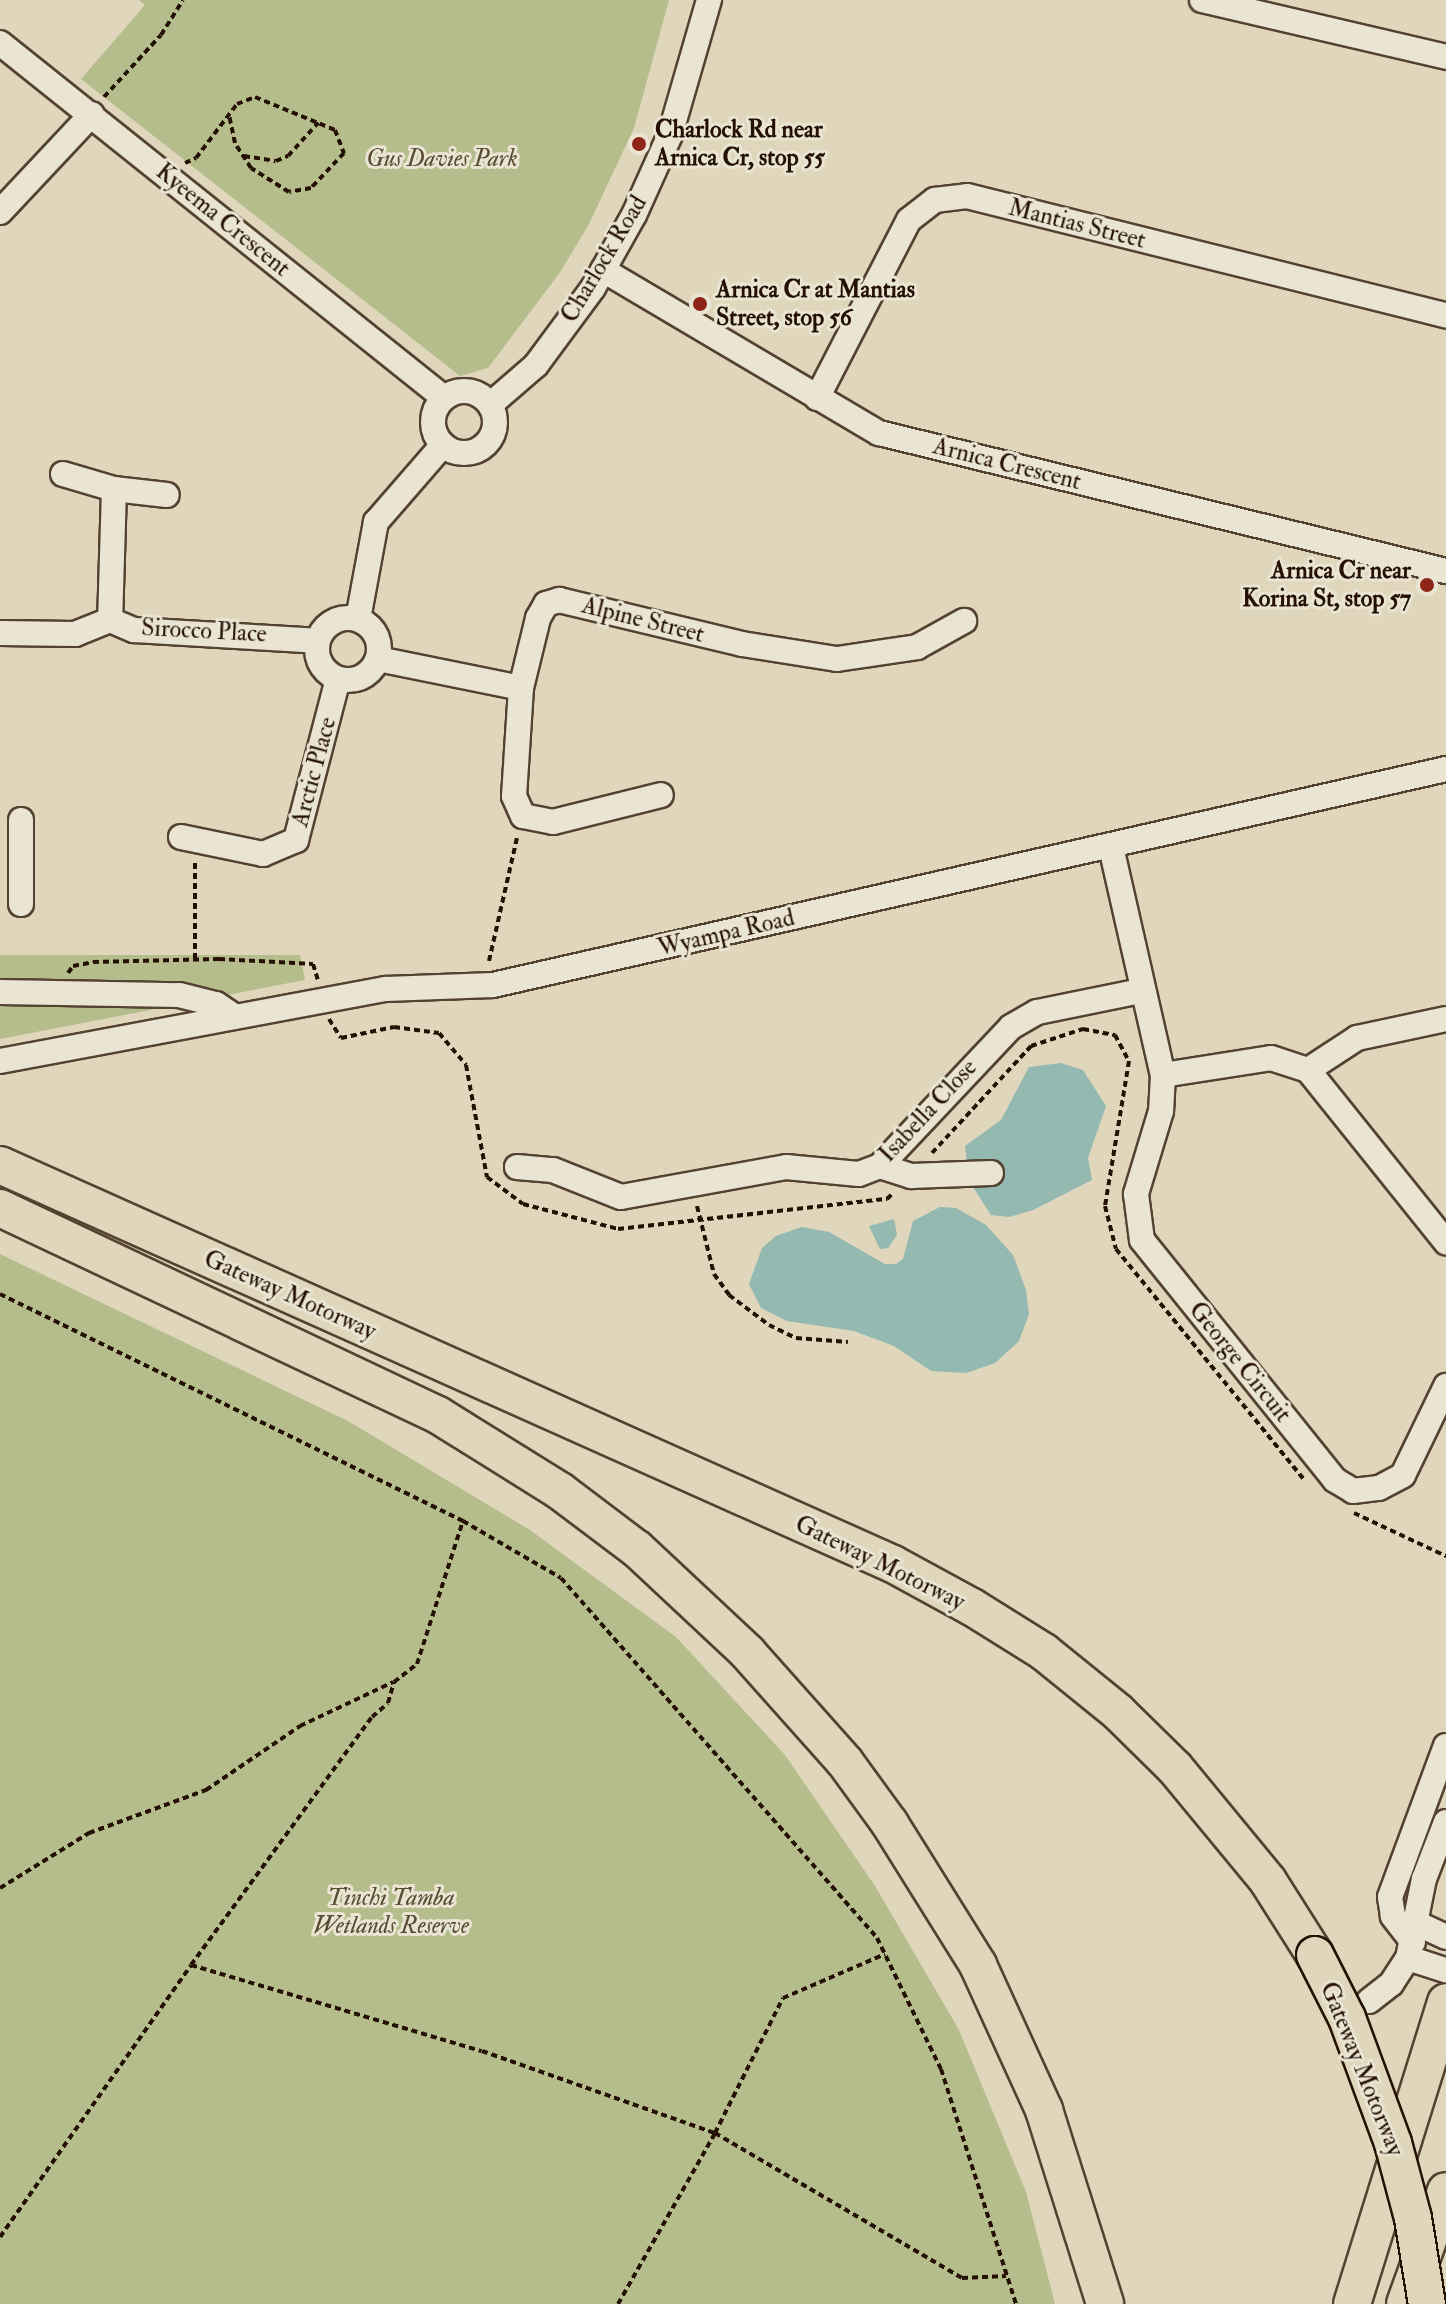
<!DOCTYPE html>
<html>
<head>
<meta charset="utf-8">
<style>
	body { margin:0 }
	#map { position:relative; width:1446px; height:2304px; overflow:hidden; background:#dfd6bb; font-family:"IM FELL Double Pica",serif }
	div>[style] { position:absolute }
	.green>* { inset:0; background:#b6bd8d }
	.water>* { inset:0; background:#93b9b0 }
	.path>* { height:4px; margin-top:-2px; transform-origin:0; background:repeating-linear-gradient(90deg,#251103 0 6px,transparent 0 10px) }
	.roads { filter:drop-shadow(2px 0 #544231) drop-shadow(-2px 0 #544231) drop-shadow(0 2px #544231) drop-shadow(0 -2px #544231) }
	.minor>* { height:24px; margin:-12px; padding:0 12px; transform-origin:12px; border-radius:12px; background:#eae4d3 }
	.minor>.ring { margin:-12px; padding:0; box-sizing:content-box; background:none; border:24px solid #eae4d3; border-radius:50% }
	.highway>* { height:36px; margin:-18px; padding:0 18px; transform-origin:18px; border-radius:18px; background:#dfd6bb }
	.bridges { filter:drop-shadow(2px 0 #251103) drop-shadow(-2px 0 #251103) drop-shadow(0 2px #251103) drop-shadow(0 -2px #251103) }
	.highway-bridge>* { height:36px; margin:-18px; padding:0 18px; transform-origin:18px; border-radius:18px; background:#dfd6bb }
	.dots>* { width:22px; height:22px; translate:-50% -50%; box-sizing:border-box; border:4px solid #eae4d3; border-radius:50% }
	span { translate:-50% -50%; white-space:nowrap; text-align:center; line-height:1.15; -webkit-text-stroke:6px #eae4d3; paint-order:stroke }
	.poi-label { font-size:24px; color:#251103; font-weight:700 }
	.left { translate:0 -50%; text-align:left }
	.right { translate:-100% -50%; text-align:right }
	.park-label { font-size:24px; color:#584d33; font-style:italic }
	.street-label { font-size:24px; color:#251103 }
</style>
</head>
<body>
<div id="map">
	<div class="green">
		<i style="clip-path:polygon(139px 0,669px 0,634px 128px,589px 224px,561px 271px,488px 368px,460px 376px,81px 79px,145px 5px)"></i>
		<i style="clip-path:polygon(0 955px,300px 955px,305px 980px,0 1039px)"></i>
		<i style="clip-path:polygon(0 1254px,348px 1421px,530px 1530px,676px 1637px,785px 1755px,875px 1886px,959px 2030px,1026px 2192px,1055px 2304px,0 2304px)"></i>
	</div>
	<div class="water">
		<i style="clip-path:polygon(1061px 1063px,1083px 1070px,1106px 1106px,1088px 1158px,1092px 1180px,1033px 1210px,1009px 1217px,991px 1215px,969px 1181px,965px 1146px,1001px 1120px,1029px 1067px)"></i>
		<i style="clip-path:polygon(940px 1207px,956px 1208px,986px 1225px,1013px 1255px,1026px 1290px,1029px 1314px,1019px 1341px,995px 1363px,966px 1373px,931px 1371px,894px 1346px,854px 1331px,787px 1321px,761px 1308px,749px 1284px,762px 1248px,776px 1236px,802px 1227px,829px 1232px,885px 1264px,896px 1264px,903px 1259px,913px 1221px)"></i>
		<i style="clip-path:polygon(894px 1219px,897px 1235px,888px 1248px,880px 1249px,869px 1226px)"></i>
	</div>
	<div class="path">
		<i style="left:104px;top:97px;width:84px;rotate:-47.4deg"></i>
		<i style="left:161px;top:35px;width:41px;rotate:-57.8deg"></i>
		<i style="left:244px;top:156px;width:32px;rotate:9deg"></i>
		<i style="left:276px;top:161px;width:13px;rotate:-23deg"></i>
		<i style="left:288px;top:156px;width:45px;rotate:-47.7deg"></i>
		<i style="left:185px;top:163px;width:12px;rotate:-24deg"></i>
		<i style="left:196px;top:158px;width:68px;rotate:-52.8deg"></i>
		<i style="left:237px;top:104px;width:19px;rotate:-21deg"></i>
		<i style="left:255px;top:97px;width:87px;rotate:22.4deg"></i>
		<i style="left:335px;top:130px;width:25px;rotate:69deg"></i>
		<i style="left:344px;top:153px;width:48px;rotate:133.3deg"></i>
		<i style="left:311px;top:188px;width:22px;rotate:170deg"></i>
		<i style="left:289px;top:192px;width:45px;rotate:-147.7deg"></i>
		<i style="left:251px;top:168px;width:30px;rotate:-123deg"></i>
		<i style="left:235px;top:143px;width:29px;rotate:-102deg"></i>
		<i style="left:195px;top:959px;width:99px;rotate:-90deg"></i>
		<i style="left:489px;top:961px;width:126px;rotate:-77.2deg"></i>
		<i style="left:68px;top:973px;width:9px;rotate:-54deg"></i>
		<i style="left:73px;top:966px;width:20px;rotate:-11deg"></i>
		<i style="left:93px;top:962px;width:126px;rotate:-1.4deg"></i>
		<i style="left:219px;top:959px;width:94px;rotate:3deg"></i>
		<i style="left:313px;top:964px;width:17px;rotate:73deg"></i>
		<i style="left:329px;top:1019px;width:22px;rotate:58deg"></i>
		<i style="left:341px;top:1038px;width:54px;rotate:-11.7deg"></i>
		<i style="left:394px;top:1027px;width:45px;rotate:7.6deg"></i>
		<i style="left:439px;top:1033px;width:42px;rotate:49.8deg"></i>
		<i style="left:466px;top:1065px;width:114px;rotate:79.4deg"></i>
		<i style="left:487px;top:1177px;width:45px;rotate:36.9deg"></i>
		<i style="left:523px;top:1204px;width:98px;rotate:14.7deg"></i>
		<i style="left:618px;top:1229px;width:271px;rotate:-6.4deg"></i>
		<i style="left:887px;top:1199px;width:7px;rotate:-45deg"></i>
		<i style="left:932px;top:1153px;width:146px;rotate:-47.2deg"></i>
		<i style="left:1031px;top:1046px;width:55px;rotate:-18.1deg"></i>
		<i style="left:1083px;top:1029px;width:33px;rotate:11deg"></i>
		<i style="left:1115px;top:1035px;width:30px;rotate:62deg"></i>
		<i style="left:1129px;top:1061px;width:147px;rotate:99.4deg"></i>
		<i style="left:1105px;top:1206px;width:44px;rotate:75.7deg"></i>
		<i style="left:1116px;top:1249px;width:296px;rotate:50.8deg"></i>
		<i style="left:697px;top:1206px;width:70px;rotate:76deg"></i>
		<i style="left:714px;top:1274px;width:26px;rotate:54deg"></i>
		<i style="left:729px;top:1295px;width:50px;rotate:36.9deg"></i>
		<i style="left:769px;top:1325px;width:30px;rotate:26deg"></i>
		<i style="left:796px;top:1338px;width:52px;rotate:4.4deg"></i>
		<i style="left:0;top:1294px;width:516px;rotate:26.12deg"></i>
		<i style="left:463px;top:1521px;width:113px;rotate:30.2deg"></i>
		<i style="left:561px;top:1578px;width:479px;rotate:48.7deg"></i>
		<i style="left:877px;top:1938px;width:146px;rotate:64deg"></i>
		<i style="left:941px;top:2069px;width:247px;rotate:72.3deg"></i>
		<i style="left:1354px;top:1513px;width:102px;rotate:25.1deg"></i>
		<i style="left:0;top:1888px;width:105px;rotate:-31.7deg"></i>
		<i style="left:89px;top:1833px;width:125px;rotate:-20.2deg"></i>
		<i style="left:206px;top:1790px;width:114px;rotate:-34.2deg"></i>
		<i style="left:300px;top:1726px;width:103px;rotate:-25.3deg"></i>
		<i style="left:191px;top:1965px;width:303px;rotate:16.5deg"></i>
		<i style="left:482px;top:2051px;width:247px;rotate:19.4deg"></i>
		<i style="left:715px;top:2133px;width:286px;rotate:30.4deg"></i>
		<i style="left:962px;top:2278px;width:44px;rotate:-2.6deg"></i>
		<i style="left:0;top:2237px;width:332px;rotate:-54.9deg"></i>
		<i style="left:191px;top:1965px;width:307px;rotate:-53.9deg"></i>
		<i style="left:372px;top:1717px;width:21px;rotate:-41deg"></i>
		<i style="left:388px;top:1703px;width:22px;rotate:-74deg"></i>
		<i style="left:394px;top:1682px;width:29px;rotate:-38deg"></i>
		<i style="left:417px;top:1664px;width:150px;rotate:-72.2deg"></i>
		<i style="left:618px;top:2304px;width:197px;rotate:-60.4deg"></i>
		<i style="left:715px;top:2133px;width:151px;rotate:-63.3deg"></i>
		<i style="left:783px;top:1998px;width:111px;rotate:-23.3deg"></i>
	</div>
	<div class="roads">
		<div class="minor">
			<i style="left:1202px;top:0;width:251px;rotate:13.1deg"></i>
			<i style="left:0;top:43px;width:568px;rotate:38.64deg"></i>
			<i style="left:0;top:212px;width:134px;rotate:-46.8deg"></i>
			<i style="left:603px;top:270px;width:321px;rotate:30.6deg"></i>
			<i style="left:879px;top:433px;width:584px;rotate:13.68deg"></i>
			<i class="ring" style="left:433px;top:391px;width:38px;height:38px"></i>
			<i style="left:817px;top:398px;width:200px;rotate:-62.7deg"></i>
			<i style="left:909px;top:220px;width:33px;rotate:-38deg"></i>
			<i style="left:935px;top:200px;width:32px;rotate:-7deg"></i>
			<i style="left:967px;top:196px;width:494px;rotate:14deg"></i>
			<i style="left:491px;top:404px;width:60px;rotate:-40.9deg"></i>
			<i style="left:536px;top:365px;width:96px;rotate:-53.5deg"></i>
			<i style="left:593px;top:288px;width:84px;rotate:-60.7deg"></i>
			<i style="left:634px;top:215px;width:88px;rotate:-65.8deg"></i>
			<i style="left:670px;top:135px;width:141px;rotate:-73.9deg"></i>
			<i style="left:63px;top:474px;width:53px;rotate:16.4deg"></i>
			<i style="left:114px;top:489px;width:131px;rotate:91.7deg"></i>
			<i style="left:114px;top:489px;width:53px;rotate:6.5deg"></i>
			<i class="ring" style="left:317px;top:618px;width:38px;height:38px"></i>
			<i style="left:358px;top:619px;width:99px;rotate:-79.5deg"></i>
			<i style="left:376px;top:522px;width:102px;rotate:-49deg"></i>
			<i style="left:0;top:633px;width:75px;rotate:0.8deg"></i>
			<i style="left:75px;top:634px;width:38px;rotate:-22deg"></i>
			<i style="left:110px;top:620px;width:26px;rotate:23deg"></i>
			<i style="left:134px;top:630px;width:183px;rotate:3.4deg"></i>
			<i style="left:378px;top:659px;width:146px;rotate:11.5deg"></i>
			<i style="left:521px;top:688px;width:72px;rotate:-76.3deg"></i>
			<i style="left:538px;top:618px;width:16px;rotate:-60deg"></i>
			<i style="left:546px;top:604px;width:14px;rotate:-17deg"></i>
			<i style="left:559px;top:600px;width:188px;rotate:13.5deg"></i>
			<i style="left:742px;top:644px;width:96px;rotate:9deg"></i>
			<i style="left:837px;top:659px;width:81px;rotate:-8.5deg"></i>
			<i style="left:917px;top:647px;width:54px;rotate:-29deg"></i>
			<i style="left:521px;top:688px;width:108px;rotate:93.7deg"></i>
			<i style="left:514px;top:796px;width:22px;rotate:66deg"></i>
			<i style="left:523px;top:816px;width:31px;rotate:11deg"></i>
			<i style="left:553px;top:822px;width:111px;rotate:-14deg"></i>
			<i style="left:181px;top:837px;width:84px;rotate:11.7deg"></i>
			<i style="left:263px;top:854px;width:36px;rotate:-23deg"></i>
			<i style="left:296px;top:840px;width:166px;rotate:-75.4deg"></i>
			<i style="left:1111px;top:847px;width:234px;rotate:77.2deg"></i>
			<i style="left:1163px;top:1075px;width:36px;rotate:93deg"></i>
			<i style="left:1161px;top:1111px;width:87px;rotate:106.8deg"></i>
			<i style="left:1136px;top:1194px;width:46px;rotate:82.6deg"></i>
			<i style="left:1142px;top:1240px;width:308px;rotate:51.2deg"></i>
			<i style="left:1335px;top:1480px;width:21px;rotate:31deg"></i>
			<i style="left:1353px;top:1491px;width:26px;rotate:-7deg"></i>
			<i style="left:1379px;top:1488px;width:27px;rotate:-28deg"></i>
			<i style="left:1403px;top:1475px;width:99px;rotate:-64.2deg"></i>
			<i style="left:21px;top:904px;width:84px;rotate:-90deg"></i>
			<i style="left:0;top:992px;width:179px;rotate:1deg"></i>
			<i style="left:179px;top:995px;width:38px;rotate:14deg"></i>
			<i style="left:216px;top:1004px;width:22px;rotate:34deg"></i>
			<i style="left:0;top:1061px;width:393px;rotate:-10.6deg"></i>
			<i style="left:386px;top:989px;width:107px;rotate:-2.1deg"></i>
			<i style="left:493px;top:985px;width:977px;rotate:-12.77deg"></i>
			<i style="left:1308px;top:1070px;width:59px;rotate:-33.1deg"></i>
			<i style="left:1357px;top:1038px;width:91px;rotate:-12.1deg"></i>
			<i style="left:1163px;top:1075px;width:109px;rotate:-8.9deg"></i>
			<i style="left:1271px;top:1058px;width:39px;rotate:18deg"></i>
			<i style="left:1308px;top:1070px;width:221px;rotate:51.3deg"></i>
			<i style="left:880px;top:1166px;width:33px;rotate:18deg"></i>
			<i style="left:911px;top:1176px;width:80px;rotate:-2.1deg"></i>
			<i style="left:517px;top:1167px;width:36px;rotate:5deg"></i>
			<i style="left:553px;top:1170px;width:73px;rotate:21.7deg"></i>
			<i style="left:621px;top:1197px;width:168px;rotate:-10.3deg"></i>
			<i style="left:786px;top:1167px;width:73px;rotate:5.5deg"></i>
			<i style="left:859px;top:1174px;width:22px;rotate:-21deg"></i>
			<i style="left:880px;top:1166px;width:191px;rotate:-46.7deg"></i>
			<i style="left:1011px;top:1027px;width:30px;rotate:-30deg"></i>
			<i style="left:1037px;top:1012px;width:105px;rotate:-11.5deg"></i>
			<i style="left:1416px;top:1923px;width:33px;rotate:25deg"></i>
			<i style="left:1413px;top:1942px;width:33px;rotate:-128deg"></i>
			<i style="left:1393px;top:1916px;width:19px;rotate:-99deg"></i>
			<i style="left:1390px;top:1897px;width:161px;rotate:-69.7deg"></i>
			<i style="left:1408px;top:1958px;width:40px;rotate:18deg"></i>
			<i style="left:1369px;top:2001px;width:28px;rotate:-38deg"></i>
			<i style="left:1391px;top:1984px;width:31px;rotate:-57deg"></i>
			<i style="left:1408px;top:1958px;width:81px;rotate:-78.6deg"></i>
			<i style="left:1424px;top:1879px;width:61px;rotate:-68.9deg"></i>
		</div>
		<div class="highway">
			<i style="left:0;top:1165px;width:978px;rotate:24.08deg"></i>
			<i style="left:893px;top:1564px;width:90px;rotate:28.6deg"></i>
			<i style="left:972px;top:1607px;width:85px;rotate:32deg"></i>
			<i style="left:1044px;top:1652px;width:95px;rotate:39deg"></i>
			<i style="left:1118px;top:1712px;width:80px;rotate:44.5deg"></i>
			<i style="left:1175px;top:1768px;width:146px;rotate:50.5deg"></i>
			<i style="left:1268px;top:1881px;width:88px;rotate:57.6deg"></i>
			<i style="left:0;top:1208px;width:484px;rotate:25.3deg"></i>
			<i style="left:438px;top:1415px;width:144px;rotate:31.9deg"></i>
			<i style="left:560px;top:1491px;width:96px;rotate:37deg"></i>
			<i style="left:637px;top:1549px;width:151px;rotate:43.1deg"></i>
			<i style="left:747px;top:1652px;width:147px;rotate:48.3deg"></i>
			<i style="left:845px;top:1762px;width:77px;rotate:54deg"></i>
			<i style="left:890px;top:1824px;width:166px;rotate:58deg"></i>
			<i style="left:978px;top:1965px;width:159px;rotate:65.5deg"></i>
			<i style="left:1044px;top:2110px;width:203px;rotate:72.5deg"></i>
			<i style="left:1352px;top:2304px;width:316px;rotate:-72.7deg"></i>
			<i style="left:1405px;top:2304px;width:120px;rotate:-70.1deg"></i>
		</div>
	</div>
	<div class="bridges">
		<div class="highway-bridge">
			<i style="left:1315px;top:1955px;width:71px;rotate:63.1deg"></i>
			<i style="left:1347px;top:2018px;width:133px;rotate:69.8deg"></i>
			<i style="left:1393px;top:2143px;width:78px;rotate:75.1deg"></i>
			<i style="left:1413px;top:2218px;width:87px;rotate:80.8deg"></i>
		</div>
	</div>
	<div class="dots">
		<i style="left:639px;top:144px;background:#8f2418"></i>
		<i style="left:700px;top:304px;background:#8f2418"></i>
		<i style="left:1427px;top:585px;background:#8f2418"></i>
	</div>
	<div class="poi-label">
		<span class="left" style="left:655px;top:144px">Charlock Rd near<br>Arnica Cr, stop 55</span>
		<span class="left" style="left:716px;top:304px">Arnica Cr at Mantias<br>Street, stop 56</span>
		<span class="right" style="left:1411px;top:585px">Arnica Cr near<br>Korina St, stop 57</span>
	</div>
	<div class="park-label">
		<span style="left:442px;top:159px">Gus Davies Park</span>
		<span style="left:391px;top:1912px">Tinchi Tamba<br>Wetlands Reserve</span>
	</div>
	<div class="street-label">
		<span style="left:223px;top:220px;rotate:39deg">Kyeema Crescent</span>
		<span style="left:1077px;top:224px;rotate:14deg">Mantias Street</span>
		<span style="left:604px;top:259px;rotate:-59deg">Charlock Road</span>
		<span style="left:1007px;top:464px;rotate:14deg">Arnica Crescent</span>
		<span style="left:643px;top:620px;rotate:14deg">Alpine Street</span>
		<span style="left:204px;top:631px;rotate:3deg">Sirocco Place</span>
		<span style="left:314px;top:772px;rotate:-75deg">Arctic Place</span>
		<span style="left:726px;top:933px;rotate:-13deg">Wyampa Road</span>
		<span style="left:928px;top:1111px;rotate:-47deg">Isabella Close</span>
		<span style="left:290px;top:1295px;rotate:24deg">Gateway Motorway</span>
		<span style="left:1240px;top:1362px;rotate:51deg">George Circuit</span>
		<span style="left:880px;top:1563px;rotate:26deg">Gateway Motorway</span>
		<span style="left:1362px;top:2069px;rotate:68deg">Gateway Motorway</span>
	</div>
</div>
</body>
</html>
